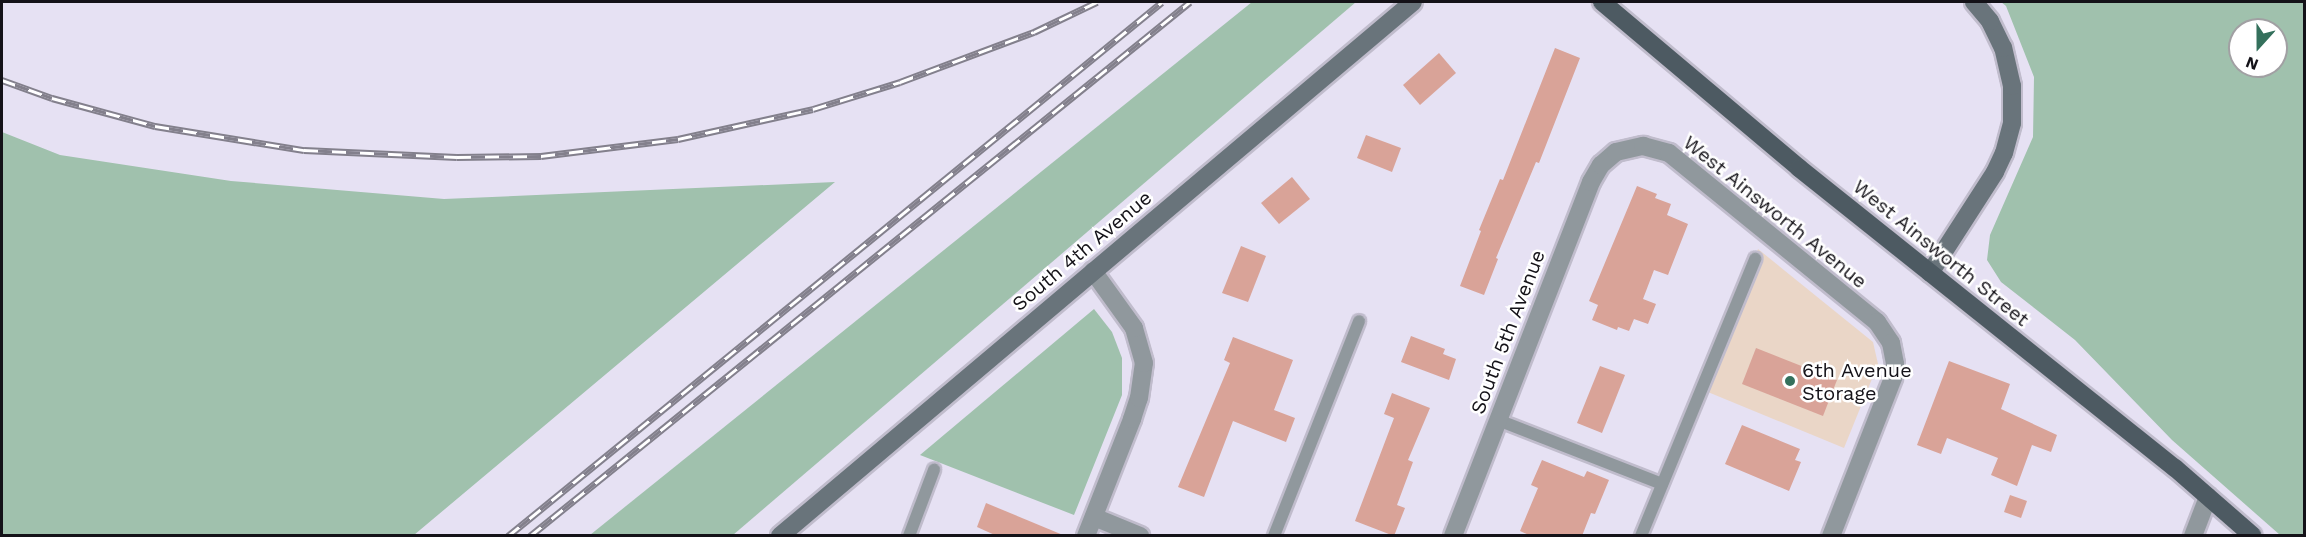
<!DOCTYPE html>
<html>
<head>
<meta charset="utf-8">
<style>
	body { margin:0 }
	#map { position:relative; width:2306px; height:537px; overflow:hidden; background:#e6e1f3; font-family:"Work Sans",sans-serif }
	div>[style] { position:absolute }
	.commercial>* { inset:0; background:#ead6c7 }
	.green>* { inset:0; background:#a0c1ad }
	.building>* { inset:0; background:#d9a398 }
	.roads { filter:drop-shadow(2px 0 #c0bccc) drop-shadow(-2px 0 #c0bccc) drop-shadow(0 2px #c0bccc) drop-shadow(0 -2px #c0bccc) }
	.lane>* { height:12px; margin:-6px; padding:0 6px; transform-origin:6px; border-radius:6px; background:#90989d }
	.street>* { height:18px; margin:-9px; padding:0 9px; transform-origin:9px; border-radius:9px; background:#90989d }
	.secondary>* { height:18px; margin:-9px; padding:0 9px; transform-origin:9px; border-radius:9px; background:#69747b }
	.primary>* { height:18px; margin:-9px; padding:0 9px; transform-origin:9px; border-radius:9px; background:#4d5a62 }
	.rail>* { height:7px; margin-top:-3.5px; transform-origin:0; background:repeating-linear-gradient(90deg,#fff 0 14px,#83808c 0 28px); box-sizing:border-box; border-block:2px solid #83808c }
	.dots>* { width:16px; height:16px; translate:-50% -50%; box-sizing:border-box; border:3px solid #fff; border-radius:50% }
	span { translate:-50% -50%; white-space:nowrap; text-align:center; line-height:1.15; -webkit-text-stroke:5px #fff; paint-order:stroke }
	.street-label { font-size:20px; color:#141218 }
	.poi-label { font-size:20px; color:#141218 }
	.left { translate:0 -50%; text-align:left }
	.frame { position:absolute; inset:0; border:3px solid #141218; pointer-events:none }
	.north { position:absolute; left:2228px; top:18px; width:60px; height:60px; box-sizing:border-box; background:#fff; border:2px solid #a1a0a3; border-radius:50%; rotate:201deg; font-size:16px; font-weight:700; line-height:24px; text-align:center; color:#141218 }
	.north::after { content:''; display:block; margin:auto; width:21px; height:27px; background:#34705c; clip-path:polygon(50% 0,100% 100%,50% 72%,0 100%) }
</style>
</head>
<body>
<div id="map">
	<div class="commercial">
		<i style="clip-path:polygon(1758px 249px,1873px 342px,1878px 364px,1844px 448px,1703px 390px)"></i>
	</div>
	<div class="green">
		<i style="clip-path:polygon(1252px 2px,1356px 2px,733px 535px,590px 535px)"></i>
		<i style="clip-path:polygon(evenodd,2001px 2px,2304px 2px,2304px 535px,2280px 535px,2172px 440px,2075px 340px,2001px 282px,1987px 260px,1990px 235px,2033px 137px,2034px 77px,2006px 6px,2001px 2px,2240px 30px,2276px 30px,2276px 66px,2240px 66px,2240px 30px)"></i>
		<i style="clip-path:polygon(2px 132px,60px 155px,231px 181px,444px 199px,835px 182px,414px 535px,2px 535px)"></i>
		<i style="clip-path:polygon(1094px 309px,1112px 332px,1122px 358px,1122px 395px,1074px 515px,920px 455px)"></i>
	</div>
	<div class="building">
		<i style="clip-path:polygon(1555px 48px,1580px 58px,1539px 163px,1536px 162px,1496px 258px,1498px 259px,1484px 295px,1460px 286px,1481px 231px,1479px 230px,1500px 179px,1503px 180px)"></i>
		<i style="clip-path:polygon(1439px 53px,1456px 73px,1420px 105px,1403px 85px)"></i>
		<i style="clip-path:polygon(1366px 135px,1401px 148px,1392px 172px,1357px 158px)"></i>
		<i style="clip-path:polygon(1292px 177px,1310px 199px,1279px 224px,1261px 203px)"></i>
		<i style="clip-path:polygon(1637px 186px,1657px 194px,1655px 198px,1671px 204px,1667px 215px,1688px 224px,1668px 275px,1654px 270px,1643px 299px,1656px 304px,1648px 324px,1634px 319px,1629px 331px,1618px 327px,1617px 330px,1592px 320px,1598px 305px,1589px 301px)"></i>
		<i style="clip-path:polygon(1241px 246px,1266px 256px,1248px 302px,1222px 293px)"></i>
		<i style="clip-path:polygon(1411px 336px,1445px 349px,1443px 354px,1456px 359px,1449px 380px,1401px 362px)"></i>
		<i style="clip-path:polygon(1233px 337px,1293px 360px,1274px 410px,1295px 418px,1286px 442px,1233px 421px,1204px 497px,1178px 487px,1230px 363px,1224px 360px)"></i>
		<i style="clip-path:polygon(1756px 348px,1837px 380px,1823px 416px,1742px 384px)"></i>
		<i style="clip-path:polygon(1949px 361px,2010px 384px,2001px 409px,2057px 435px,2051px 452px,2032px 445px,2017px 486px,1991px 475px,1998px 458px,1947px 438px,1941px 454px,1917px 445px)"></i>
		<i style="clip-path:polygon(1600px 366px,1625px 375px,1602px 433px,1577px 423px)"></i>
		<i style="clip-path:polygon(1392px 393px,1430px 408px,1408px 460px,1413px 462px,1397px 505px,1405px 508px,1394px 536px,1355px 521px,1394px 418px,1384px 414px)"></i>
		<i style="clip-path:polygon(1742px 425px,1800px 449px,1795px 460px,1801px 462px,1789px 491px,1725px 464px)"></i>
		<i style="clip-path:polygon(1542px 460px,1584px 477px,1587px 471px,1609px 480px,1595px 514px,1591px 513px,1582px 536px,1531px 536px,1520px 531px,1538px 488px,1531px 485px)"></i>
		<i style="clip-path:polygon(2010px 495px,2027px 501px,2021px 518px,2004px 512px)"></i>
		<i style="clip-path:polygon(986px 503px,1063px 535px,1063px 536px,997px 536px,977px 527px)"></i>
	</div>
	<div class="roads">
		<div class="lane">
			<i style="left:1498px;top:420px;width:176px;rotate:21.3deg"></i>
			<i style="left:909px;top:536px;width:71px;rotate:-69.3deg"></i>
			<i style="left:1274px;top:536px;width:231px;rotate:-68.4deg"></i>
			<i style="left:1641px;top:536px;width:300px;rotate:-67.6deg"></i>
		</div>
		<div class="street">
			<i style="left:1094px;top:517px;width:50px;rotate:22.4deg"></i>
			<i style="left:1086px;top:536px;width:126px;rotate:-68.5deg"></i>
			<i style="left:1132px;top:419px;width:22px;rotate:-72deg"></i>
			<i style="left:1139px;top:398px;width:35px;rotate:-82deg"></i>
			<i style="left:1144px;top:363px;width:36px;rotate:-106deg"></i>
			<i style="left:1134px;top:328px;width:70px;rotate:-125.7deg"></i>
			<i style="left:1453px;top:536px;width:380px;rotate:-68.7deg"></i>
			<i style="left:1591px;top:182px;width:20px;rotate:-60deg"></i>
			<i style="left:1601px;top:165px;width:20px;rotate:-41deg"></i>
			<i style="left:1616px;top:152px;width:28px;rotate:-13deg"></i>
			<i style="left:1643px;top:146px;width:27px;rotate:15deg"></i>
			<i style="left:1669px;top:153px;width:268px;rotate:39.1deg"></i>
			<i style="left:1877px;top:322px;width:25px;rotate:56deg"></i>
			<i style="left:1891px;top:343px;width:21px;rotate:79deg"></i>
			<i style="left:1895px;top:364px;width:14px;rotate:98deg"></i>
			<i style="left:1893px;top:378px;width:170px;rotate:111.4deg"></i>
			<i style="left:2193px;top:536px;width:42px;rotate:-69deg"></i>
		</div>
		<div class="secondary">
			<i style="left:1930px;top:273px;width:120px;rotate:-57.2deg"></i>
			<i style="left:1995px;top:172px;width:21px;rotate:-65deg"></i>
			<i style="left:2004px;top:153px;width:31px;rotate:-75deg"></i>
			<i style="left:2012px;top:123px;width:37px;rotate:-90deg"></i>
			<i style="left:2012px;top:86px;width:39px;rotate:-103deg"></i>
			<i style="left:2003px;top:48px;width:30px;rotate:-116deg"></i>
			<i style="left:1990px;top:21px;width:25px;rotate:-130deg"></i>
			<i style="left:780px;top:536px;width:828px;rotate:-40.15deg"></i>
		</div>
		<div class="primary">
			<i style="left:1602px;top:2px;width:258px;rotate:40.1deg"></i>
			<i style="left:1799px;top:168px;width:481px;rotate:38.6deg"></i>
			<i style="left:2175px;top:468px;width:103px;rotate:41.1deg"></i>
		</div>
	</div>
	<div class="rail">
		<i style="left:2px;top:80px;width:53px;rotate:19.8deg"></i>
		<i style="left:52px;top:98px;width:107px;rotate:15.2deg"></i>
		<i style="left:155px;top:126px;width:151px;rotate:9.2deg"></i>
		<i style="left:304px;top:150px;width:153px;rotate:2.6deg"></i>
		<i style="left:457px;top:157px;width:84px;rotate:-0.7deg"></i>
		<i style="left:541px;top:156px;width:138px;rotate:-7.1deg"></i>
		<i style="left:678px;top:139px;width:138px;rotate:-12.5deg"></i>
		<i style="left:813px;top:109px;width:91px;rotate:-17.2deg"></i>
		<i style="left:900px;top:82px;width:143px;rotate:-20.5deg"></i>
		<i style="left:1034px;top:32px;width:70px;rotate:-25.5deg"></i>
		<i style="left:508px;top:536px;width:844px;rotate:-39.23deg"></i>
		<i style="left:530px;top:536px;width:849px;rotate:-38.98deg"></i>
	</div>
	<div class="dots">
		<i style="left:1790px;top:381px;background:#34705c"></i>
	</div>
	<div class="street-label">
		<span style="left:1775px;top:212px;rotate:39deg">West Ainsworth Avenue</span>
		<span style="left:1082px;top:251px;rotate:-40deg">South 4th Avenue</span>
		<span style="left:1941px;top:253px;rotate:39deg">West Ainsworth Street</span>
		<span style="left:1508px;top:332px;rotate:-69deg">South 5th Avenue</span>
	</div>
	<div class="poi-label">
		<span class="left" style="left:1802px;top:382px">6th Avenue<br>Storage</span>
	</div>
	<div class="frame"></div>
	<div class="north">N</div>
</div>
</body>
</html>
